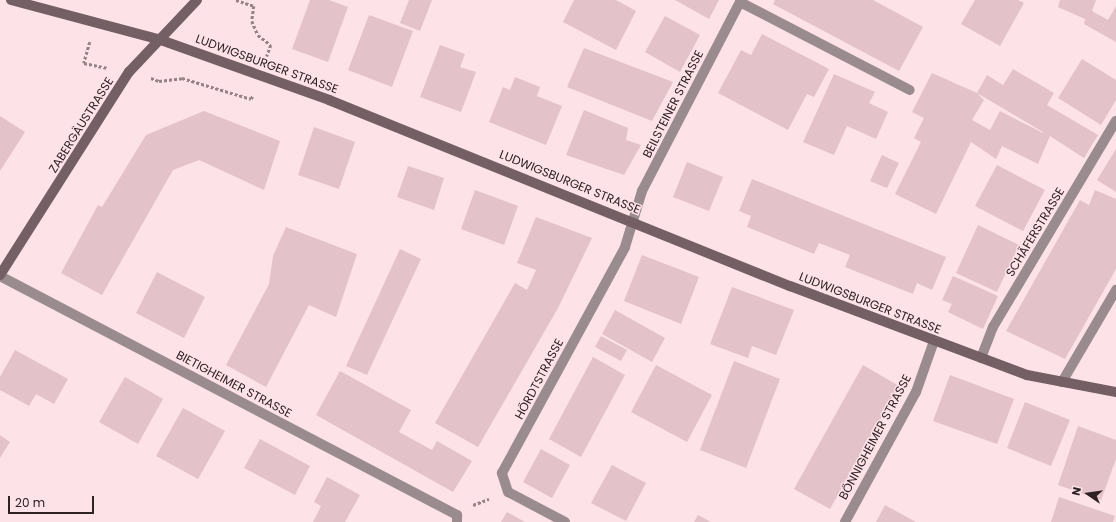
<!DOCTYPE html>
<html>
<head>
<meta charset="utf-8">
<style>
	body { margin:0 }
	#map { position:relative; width:1116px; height:522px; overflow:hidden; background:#fde2e8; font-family:Poppins,sans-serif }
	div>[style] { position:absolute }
	.building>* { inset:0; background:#e3c2ca }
	.path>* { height:2.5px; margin-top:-1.25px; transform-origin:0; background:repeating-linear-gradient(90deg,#958186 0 3px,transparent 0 5px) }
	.service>* { height:10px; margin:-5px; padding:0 5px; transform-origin:5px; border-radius:5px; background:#9a8b8f }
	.minor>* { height:10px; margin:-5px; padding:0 5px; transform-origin:5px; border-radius:5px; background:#9a8b8f }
	.secondary>* { height:10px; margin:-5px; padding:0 5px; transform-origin:5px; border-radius:5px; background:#735f64 }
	span { translate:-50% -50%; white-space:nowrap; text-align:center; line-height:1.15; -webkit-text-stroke:3px #fde2e8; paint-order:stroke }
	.street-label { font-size:12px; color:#2d2124 }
	.north { position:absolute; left:1068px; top:474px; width:40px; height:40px; -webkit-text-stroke:3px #fde2e8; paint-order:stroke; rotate:283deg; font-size:11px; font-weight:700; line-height:16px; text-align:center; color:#2d2124 }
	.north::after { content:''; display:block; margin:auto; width:14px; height:18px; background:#2d2124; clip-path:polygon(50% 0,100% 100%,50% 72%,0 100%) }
	.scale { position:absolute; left:8px; top:496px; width:86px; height:18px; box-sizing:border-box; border:2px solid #2d2124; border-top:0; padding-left:5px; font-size:12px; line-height:14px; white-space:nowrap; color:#2d2124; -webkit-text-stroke:3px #fde2e8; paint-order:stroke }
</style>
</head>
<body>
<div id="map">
	<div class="building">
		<i style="clip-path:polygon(310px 0,329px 0,348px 7px,328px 62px,292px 49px)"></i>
		<i style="clip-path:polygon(409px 0,432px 0,420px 31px,400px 23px)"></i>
		<i style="clip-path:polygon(574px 0,616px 0,636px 11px,616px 50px,563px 22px)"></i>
		<i style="clip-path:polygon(675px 0,719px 0,709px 19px)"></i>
		<i style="clip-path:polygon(775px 0,873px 0,923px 27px,899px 71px,773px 4px)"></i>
		<i style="clip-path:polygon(975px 0,1018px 0,1024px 3px,1000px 46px,961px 24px)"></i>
		<i style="clip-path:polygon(1060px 0,1096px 0,1092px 11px,1108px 20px,1116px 6px,1116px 42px,1084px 24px,1085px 19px,1058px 7px)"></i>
		<i style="clip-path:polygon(369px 15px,413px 31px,392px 87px,348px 70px)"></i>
		<i style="clip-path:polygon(665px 16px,700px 35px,680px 72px,645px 52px)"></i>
		<i style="clip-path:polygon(762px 34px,829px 69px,814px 97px,807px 94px,788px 130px,718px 93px,741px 50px,751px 55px)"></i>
		<i style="clip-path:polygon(440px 45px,465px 54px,460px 67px,476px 72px,461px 112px,420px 97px)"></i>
		<i style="clip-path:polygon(584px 48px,673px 82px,652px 121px,567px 87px)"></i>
		<i style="clip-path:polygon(1082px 59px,1116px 80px,1116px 100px,1101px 125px,1058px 98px)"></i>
		<i style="clip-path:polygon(evenodd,1013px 69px,1054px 93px,1047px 105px,1098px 135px,1084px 158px,1050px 136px,1038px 164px,1002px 146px,996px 159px,971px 142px,936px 214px,895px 194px,921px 142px,914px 138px,924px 118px,912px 112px,932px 73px,977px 93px,987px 75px,1003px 85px,1013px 69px,977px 93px,1043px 132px,1043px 133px,1000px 111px,990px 130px,972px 120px,984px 100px,977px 93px)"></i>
		<i style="clip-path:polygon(834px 74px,875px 92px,869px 103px,888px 112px,876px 139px,847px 126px,834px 155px,803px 142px)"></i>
		<i style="clip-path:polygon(515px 77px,540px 87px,537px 96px,562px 106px,546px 145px,489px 122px,503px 87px,510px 90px)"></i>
		<i style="clip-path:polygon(584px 110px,628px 128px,626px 140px,641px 145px,624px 175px,566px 155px)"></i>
		<i style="clip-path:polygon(204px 111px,280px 141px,264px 190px,199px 160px,173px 170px,102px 295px,61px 273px,98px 205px,102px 207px,146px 135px)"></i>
		<i style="clip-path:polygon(0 116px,25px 132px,0 171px)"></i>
		<i style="clip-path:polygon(314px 127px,355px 142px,339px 189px,298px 175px)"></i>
		<i style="clip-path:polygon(1116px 149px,1116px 192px,1097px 180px)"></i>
		<i style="clip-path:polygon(882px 155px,899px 163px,887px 188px,870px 181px)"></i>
		<i style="clip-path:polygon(687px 162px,723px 177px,709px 211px,673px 197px)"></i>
		<i style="clip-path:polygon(997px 165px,1045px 190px,1023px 231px,975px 206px)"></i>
		<i style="clip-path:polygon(408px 166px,444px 178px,434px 210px,397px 197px)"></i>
		<i style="clip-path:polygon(752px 179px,946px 257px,932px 290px,917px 283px,913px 294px,845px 267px,850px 255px,819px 243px,814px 254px,747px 227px,751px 216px,739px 211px)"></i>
		<i style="clip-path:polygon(475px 190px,518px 206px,504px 245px,461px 229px)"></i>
		<i style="clip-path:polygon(1095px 190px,1116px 199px,1116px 269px,1065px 359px,1006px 331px,1080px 200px,1089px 205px)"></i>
		<i style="clip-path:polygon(536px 217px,592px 238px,558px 308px,478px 447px,435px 423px,515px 283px,527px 290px,536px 270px,517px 263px)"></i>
		<i style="clip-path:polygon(978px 225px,1019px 245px,997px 292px,956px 273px)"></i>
		<i style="clip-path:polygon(286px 227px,357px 254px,336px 317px,309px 305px,266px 387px,226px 365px,269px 284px,273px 256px)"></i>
		<i style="clip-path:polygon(400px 249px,421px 259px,367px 375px,346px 366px)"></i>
		<i style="clip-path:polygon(642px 255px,699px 277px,681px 324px,624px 301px)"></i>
		<i style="clip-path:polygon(157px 272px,205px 297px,184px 338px,136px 313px)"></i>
		<i style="clip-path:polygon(953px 276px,998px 296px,983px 329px,948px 312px,952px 304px,942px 300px)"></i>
		<i style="clip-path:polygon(732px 287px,794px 310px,776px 355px,752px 346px,748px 358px,710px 344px)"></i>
		<i style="clip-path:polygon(615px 310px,665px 338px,652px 362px,602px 334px)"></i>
		<i style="clip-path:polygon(601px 336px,627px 350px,621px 361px,595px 347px)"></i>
		<i style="clip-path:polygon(15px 350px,68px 379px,54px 404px,36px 394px,29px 406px,0 390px,0 377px)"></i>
		<i style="clip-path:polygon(593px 357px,625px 375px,581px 457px,549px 439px)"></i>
		<i style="clip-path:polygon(734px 361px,780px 379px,746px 468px,700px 450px)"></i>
		<i style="clip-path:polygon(656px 365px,712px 395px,687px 442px,631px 412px)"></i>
		<i style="clip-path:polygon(863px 365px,899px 386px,830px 509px,794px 489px)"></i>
		<i style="clip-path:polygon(340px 371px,411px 410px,399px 432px,432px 450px,437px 441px,472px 461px,453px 492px,316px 415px)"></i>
		<i style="clip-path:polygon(950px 375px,1014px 399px,997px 444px,933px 421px)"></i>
		<i style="clip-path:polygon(125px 377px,163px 399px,138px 444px,99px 422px)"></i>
		<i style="clip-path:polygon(1025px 402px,1070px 420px,1051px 466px,1007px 448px)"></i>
		<i style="clip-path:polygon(183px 408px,225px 431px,198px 479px,156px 456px)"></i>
		<i style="clip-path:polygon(1078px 426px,1116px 440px,1116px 459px,1101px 500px,1058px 485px)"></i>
		<i style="clip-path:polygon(0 435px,10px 442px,0 458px)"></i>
		<i style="clip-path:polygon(260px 439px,310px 466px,295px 495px,244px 468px)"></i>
		<i style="clip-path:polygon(541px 449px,570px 465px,552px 498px,523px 482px)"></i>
		<i style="clip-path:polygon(612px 465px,646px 483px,626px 521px,591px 503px)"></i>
		<i style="clip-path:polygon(327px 477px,360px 495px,345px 522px,313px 522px,321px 506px,314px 502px)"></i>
		<i style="clip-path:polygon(1059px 497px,1115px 516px,1113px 522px,1051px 522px)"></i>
		<i style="clip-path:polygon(885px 505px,916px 522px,876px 522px)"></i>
		<i style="clip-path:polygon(507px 512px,525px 522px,501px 522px)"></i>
		<i style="clip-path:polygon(698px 515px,711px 522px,694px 522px)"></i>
	</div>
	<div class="path">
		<i style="left:236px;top:0;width:19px;rotate:18deg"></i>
		<i style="left:254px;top:6px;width:15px;rotate:98deg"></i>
		<i style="left:252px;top:21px;width:15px;rotate:67deg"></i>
		<i style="left:258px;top:35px;width:16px;rotate:38deg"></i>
		<i style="left:271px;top:45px;width:12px;rotate:110deg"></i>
		<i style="left:90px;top:42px;width:22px;rotate:106deg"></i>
		<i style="left:84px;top:63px;width:24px;rotate:12deg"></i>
		<i style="left:151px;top:78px;width:9px;rotate:21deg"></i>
		<i style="left:159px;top:81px;width:23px;rotate:-7deg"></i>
		<i style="left:182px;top:78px;width:72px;rotate:16.9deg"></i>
		<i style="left:251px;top:99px;width:5px;rotate:-68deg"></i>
		<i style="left:473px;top:505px;width:17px;rotate:-21deg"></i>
	</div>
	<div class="service">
		<i style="left:740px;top:2px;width:191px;rotate:27.4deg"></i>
		<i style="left:1062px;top:382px;width:107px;rotate:-59.6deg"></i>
	</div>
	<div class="minor">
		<i style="left:0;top:276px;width:516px;rotate:27.61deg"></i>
		<i style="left:457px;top:515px;width:7px;rotate:90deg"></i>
		<i style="left:981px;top:358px;width:33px;rotate:-69deg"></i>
		<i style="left:993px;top:327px;width:240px;rotate:-59.2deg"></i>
		<i style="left:565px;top:522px;width:64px;rotate:-152.2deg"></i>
		<i style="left:508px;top:492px;width:20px;rotate:-108deg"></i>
		<i style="left:502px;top:473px;width:257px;rotate:-61.4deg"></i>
		<i style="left:625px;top:247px;width:59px;rotate:-73.1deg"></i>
		<i style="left:642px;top:191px;width:215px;rotate:-62.6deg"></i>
		<i style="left:845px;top:522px;width:148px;rotate:-61.4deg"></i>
		<i style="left:916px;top:392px;width:54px;rotate:-70.6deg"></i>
	</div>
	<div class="secondary">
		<i style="left:11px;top:0;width:152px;rotate:14.9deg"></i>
		<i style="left:158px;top:39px;width:182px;rotate:19.6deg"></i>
		<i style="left:329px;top:100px;width:497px;rotate:22deg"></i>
		<i style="left:790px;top:286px;width:253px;rotate:20.6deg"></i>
		<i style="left:1027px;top:375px;width:91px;rotate:10.8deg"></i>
		<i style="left:0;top:275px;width:241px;rotate:-57.6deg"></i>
		<i style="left:129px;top:72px;width:99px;rotate:-46.6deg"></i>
	</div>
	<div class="street-label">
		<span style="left:267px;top:64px;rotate:20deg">LUDWIGSBURGER STRASSE</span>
		<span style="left:673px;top:104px;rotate:-63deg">BEILSTEINER STRASSE</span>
		<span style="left:81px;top:125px;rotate:-58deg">ZABERGÄUSTRASSE</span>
		<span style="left:570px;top:182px;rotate:22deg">LUDWIGSBURGER STRASSE</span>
		<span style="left:1035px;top:232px;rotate:-59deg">SCHÄFERSTRASSE</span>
		<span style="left:870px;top:303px;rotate:21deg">LUDWIGSBURGER STRASSE</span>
		<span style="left:539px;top:379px;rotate:-62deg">HÖRDTSTRASSE</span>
		<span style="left:234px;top:384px;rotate:28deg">BIETIGHEIMER STRASSE</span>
		<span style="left:875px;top:437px;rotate:-62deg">BÖNNIGHEIMER STRASSE</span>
	</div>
	<div class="north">N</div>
	<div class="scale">20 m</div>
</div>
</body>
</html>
